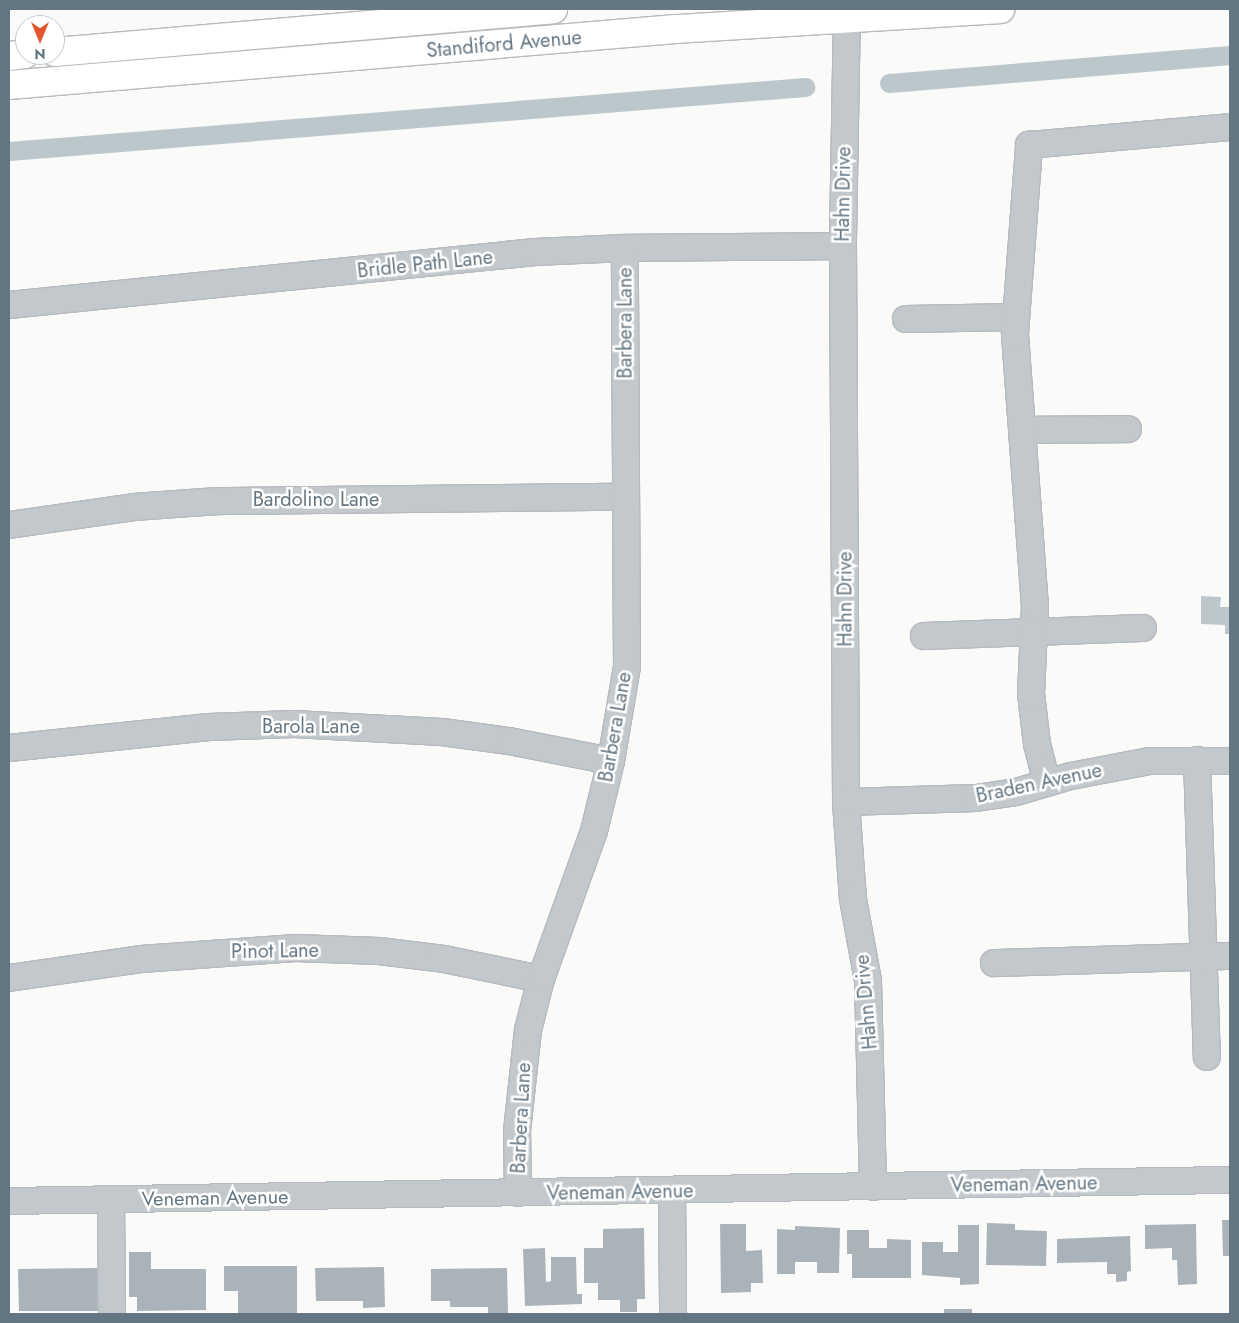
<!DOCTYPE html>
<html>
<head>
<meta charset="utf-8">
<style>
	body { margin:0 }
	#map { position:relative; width:1239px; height:1323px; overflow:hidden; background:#fafaf8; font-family:Jost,sans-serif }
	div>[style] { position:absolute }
	.water>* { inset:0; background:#bbc7cb }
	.canal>* { height:19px; margin:-9.5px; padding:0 9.5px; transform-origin:9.5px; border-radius:9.5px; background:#bbc7cb }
	.building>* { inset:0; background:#aab3b9 }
	.roads { filter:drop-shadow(1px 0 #b5babe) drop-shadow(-1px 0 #b5babe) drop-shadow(0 1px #b5babe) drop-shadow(0 -1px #b5babe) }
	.minor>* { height:26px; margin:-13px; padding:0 13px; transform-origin:13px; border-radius:13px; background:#c3c8cc }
	.major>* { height:28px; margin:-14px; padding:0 14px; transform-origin:14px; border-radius:14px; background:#fff }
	span { translate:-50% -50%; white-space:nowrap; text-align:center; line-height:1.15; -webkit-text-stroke:5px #fff; paint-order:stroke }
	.street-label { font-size:20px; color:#657683 }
	.frame { position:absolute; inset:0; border:10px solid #657683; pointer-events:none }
	.north { position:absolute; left:15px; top:15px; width:50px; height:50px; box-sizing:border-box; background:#fff; border:1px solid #c1c8cd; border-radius:50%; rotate:180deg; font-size:14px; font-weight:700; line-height:20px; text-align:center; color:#657683 }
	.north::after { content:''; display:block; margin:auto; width:18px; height:22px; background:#e4572e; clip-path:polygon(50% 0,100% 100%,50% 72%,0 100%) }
</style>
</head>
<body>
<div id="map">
	<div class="water">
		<i style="clip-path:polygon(1201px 596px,1221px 597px,1220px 607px,1230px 607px,1230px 634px,1225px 634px,1225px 625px,1201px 624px)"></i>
	</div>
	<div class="canal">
		<i style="left:889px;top:83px;width:342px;rotate:-4.7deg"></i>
		<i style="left:9px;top:151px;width:799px;rotate:-4.6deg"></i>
	</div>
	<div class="building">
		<i style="clip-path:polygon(1222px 1220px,1230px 1220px,1230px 1256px,1223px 1256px)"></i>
		<i style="clip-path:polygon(987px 1223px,1015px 1224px,1015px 1230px,1047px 1231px,1046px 1266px,986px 1265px)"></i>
		<i style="clip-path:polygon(720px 1224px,746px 1224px,746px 1251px,762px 1250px,763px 1283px,751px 1283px,751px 1292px,721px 1293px)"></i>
		<i style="clip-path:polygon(1196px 1224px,1197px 1284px,1178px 1285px,1177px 1260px,1172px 1260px,1172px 1248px,1145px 1249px,1145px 1225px)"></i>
		<i style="clip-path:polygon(958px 1225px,979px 1225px,979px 1284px,960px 1285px,960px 1278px,922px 1275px,922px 1242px,943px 1242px,943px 1252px,958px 1252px)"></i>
		<i style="clip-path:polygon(795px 1226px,840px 1228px,839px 1273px,817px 1273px,817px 1262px,795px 1262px,795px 1274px,777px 1274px,777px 1229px,795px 1230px)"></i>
		<i style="clip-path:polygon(644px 1228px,645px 1299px,637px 1299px,637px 1312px,620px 1312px,620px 1300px,598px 1300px,598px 1283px,584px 1283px,584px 1248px,603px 1248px,603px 1229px)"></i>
		<i style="clip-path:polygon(847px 1230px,869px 1230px,869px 1248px,887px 1248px,887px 1239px,911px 1240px,911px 1278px,852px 1278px,852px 1254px,847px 1254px)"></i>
		<i style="clip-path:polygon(1130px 1236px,1131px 1271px,1127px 1272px,1127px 1281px,1116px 1282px,1116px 1274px,1107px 1274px,1107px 1262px,1057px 1263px,1057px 1239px)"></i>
		<i style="clip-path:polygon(545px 1248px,546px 1282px,551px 1281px,551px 1257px,576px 1257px,577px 1294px,582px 1294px,582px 1304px,525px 1306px,523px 1249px)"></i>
		<i style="clip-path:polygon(129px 1252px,151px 1252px,151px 1269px,206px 1269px,206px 1310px,137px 1311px,137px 1297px,129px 1297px)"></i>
		<i style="clip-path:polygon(224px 1266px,297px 1266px,297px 1314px,238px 1314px,238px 1291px,224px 1291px)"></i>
		<i style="clip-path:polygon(384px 1267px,385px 1307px,363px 1308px,363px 1301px,316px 1301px,315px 1268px)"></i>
		<i style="clip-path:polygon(97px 1268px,98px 1311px,19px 1311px,18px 1269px)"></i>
		<i style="clip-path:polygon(507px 1268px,508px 1314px,488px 1314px,488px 1307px,450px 1307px,450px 1301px,431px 1301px,431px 1269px)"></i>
		<i style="clip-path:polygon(944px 1309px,972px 1309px,972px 1314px,944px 1314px)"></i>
	</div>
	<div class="roads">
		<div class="minor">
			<i style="left:847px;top:9px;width:237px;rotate:91deg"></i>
			<i style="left:843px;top:246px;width:556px;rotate:89.69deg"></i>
			<i style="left:846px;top:802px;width:97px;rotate:85.9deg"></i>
			<i style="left:853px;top:899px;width:83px;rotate:79.6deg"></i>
			<i style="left:868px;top:981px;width:206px;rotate:88.6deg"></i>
			<i style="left:9px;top:305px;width:529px;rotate:-5.75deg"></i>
			<i style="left:535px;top:252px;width:90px;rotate:-2.5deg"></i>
			<i style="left:625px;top:248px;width:218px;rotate:-0.5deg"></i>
			<i style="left:906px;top:319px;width:110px;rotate:-1deg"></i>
			<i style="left:1022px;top:430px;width:106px;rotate:-0.5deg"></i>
			<i style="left:9px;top:525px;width:126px;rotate:-8.2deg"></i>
			<i style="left:134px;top:507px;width:84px;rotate:-4.1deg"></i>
			<i style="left:218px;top:501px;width:408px;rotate:-0.6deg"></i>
			<i style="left:924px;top:636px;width:219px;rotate:-2.1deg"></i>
			<i style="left:9px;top:748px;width:201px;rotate:-6deg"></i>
			<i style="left:209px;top:727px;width:85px;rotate:-2deg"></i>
			<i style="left:294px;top:724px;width:148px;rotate:3.1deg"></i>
			<i style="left:442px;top:732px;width:68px;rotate:7.7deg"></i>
			<i style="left:509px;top:741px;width:104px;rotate:11.1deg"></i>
			<i style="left:1197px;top:760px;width:297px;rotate:88.1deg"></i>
			<i style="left:1047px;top:783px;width:40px;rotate:-104.4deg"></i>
			<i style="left:1037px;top:744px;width:50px;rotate:-96.8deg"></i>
			<i style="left:1031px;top:694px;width:87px;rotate:-87.4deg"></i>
			<i style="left:1035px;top:607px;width:275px;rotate:-94.2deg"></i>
			<i style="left:1015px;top:333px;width:189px;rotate:-85.7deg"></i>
			<i style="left:1029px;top:145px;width:202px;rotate:-5.1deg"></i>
			<i style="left:846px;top:802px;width:130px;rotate:-1.8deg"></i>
			<i style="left:976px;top:798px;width:40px;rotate:-8.5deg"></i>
			<i style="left:1016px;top:792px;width:57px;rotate:-16.2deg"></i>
			<i style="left:1071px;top:776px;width:80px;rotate:-10.8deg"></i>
			<i style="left:1150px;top:761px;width:80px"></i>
			<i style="left:994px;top:963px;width:236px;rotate:-1.7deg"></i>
			<i style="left:9px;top:978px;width:133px;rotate:-8.2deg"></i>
			<i style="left:141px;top:959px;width:155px;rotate:-4.1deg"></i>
			<i style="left:296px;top:948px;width:83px;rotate:2.1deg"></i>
			<i style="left:379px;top:951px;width:65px;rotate:7deg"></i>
			<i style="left:444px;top:959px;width:99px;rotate:11.7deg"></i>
			<i style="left:672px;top:1191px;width:123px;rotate:89.5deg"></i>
			<i style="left:518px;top:1193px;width:62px;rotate:-90.9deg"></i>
			<i style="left:517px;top:1131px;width:102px;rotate:-83.8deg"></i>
			<i style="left:528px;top:1030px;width:53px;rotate:-75.7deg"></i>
			<i style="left:541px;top:979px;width:157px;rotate:-70.3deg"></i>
			<i style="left:594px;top:831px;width:72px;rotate:-76.3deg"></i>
			<i style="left:611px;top:761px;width:96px;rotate:-80.4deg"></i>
			<i style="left:627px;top:666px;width:418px;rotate:-90.3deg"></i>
			<i style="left:111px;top:1200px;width:114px;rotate:89.5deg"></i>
			<i style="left:9px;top:1201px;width:1221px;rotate:-0.99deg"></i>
		</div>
		<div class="major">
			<i style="left:55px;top:52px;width:500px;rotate:-4.9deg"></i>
			<i style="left:9px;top:56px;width:16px;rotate:-7deg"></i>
			<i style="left:9px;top:85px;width:669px;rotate:-4.8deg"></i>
			<i style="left:676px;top:29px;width:325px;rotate:-3.5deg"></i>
		</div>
	</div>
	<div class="street-label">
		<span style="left:504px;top:44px;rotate:-5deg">Standiford Avenue</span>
		<span style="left:843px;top:194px;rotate:-89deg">Hahn Drive</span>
		<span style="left:425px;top:264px;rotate:-6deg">Bridle Path Lane</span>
		<span style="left:625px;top:323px;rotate:-90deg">Barbera Lane</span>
		<span style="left:316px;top:499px">Bardolino Lane</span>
		<span style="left:845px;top:599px;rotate:-90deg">Hahn Drive</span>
		<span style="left:311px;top:726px">Barola Lane</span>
		<span style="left:615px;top:727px;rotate:-80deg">Barbera Lane</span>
		<span style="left:1039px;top:783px;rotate:-12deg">Braden Avenue</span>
		<span style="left:275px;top:951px;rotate:-1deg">Pinot Lane</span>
		<span style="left:866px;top:1002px;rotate:-95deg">Hahn Drive</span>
		<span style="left:521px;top:1118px;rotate:-87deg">Barbera Lane</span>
		<span style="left:1024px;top:1184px;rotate:-1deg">Veneman Avenue</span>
		<span style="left:620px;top:1192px;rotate:-1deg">Veneman Avenue</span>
		<span style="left:215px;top:1198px;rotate:-1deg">Veneman Avenue</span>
	</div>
	<div class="frame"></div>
	<div class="north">N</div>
</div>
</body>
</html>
